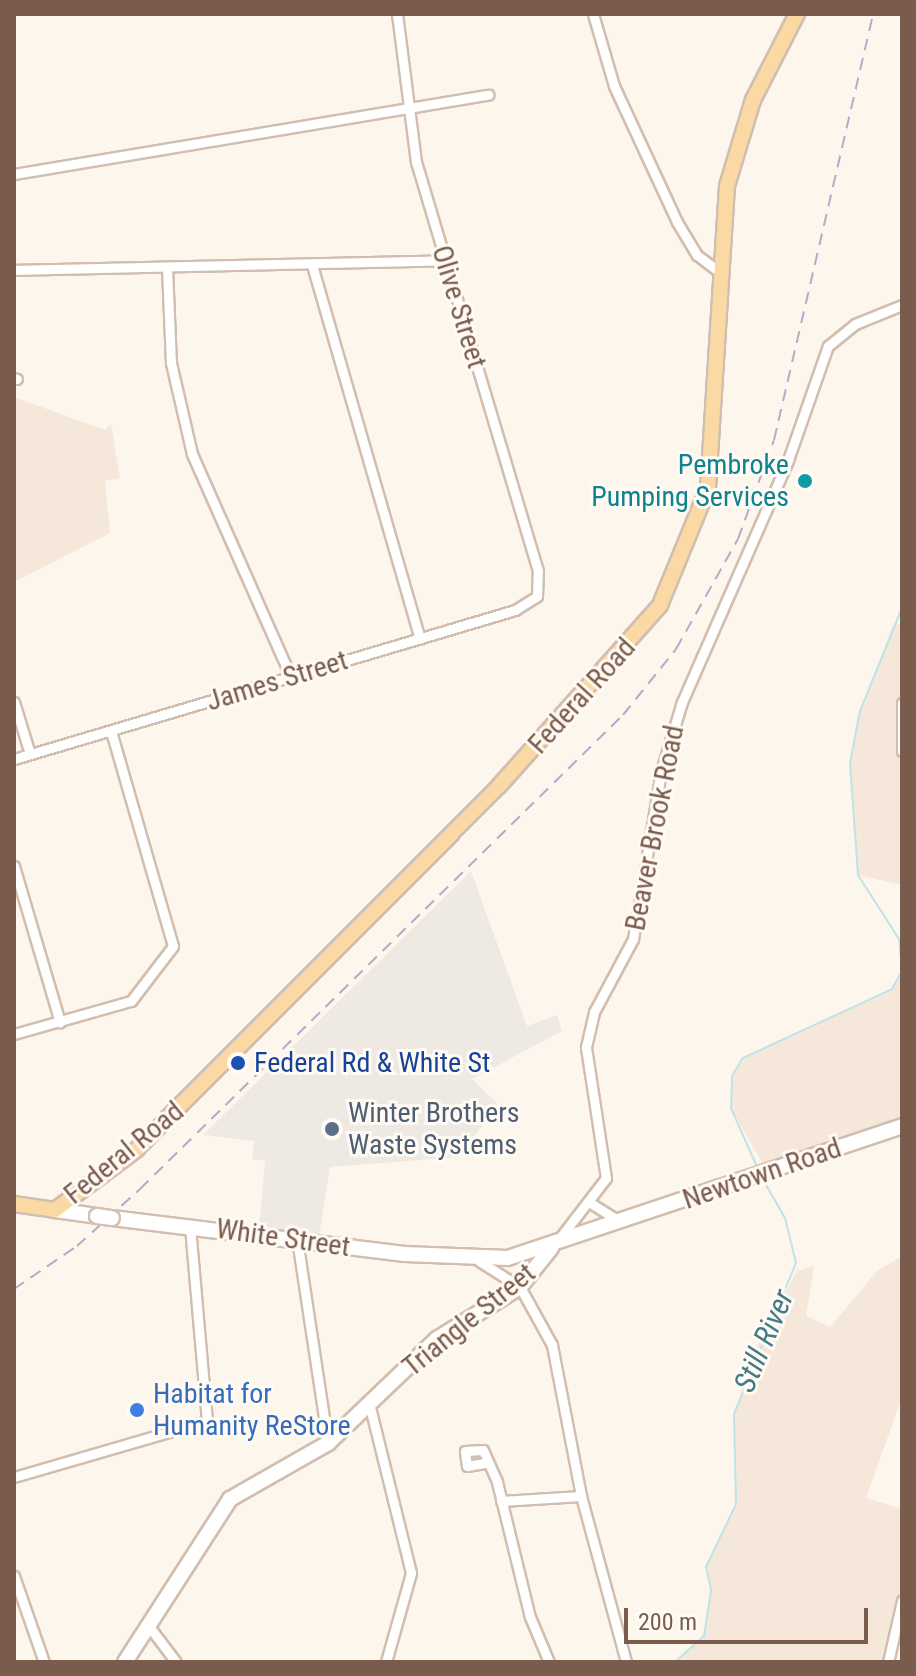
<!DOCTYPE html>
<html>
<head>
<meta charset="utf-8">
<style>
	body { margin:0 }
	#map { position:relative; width:916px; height:1676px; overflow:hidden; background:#fdf6ec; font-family:"Roboto Condensed",sans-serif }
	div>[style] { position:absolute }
	.residential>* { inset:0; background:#f5e8da }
	.industrial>* { inset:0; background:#efe9e4 }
	.stream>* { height:2px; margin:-1px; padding:0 1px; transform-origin:1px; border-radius:1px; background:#bfe3e8 }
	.roads { filter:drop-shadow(2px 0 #d1beb0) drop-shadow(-2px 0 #d1beb0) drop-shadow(0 2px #d1beb0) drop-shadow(0 -2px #d1beb0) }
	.street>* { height:9px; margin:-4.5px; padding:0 4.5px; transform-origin:4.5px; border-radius:4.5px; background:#fff }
	.secondary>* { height:14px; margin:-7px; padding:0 7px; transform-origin:7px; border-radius:7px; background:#fff }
	.primary>* { height:14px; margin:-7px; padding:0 7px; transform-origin:7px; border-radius:7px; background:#fbd9a5 }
	.rail>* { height:2px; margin-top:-1px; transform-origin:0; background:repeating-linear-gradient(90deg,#b9a8c9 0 12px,transparent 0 20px) }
	.bridges { filter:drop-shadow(2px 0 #d6c0b0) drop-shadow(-2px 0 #d6c0b0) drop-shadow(0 2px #d6c0b0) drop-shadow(0 -2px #d6c0b0) }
	.secondary-bridge>* { height:14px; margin:-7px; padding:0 7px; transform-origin:7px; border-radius:7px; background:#fff }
	.dots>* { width:22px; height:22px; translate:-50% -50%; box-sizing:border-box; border:4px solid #fffaf3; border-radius:50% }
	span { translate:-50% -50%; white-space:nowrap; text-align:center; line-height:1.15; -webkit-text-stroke:6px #fffaf3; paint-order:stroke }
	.street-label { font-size:28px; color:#7a5c4d }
	.culture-label { font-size:28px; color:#0d838f }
	.right { translate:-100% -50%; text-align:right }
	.transit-label { font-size:28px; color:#164399 }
	.left { translate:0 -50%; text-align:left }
	.service-label { font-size:28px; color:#4e5e75 }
	.shop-label { font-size:28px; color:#366cbe }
	.water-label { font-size:30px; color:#437c86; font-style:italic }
	.frame { position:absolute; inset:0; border:16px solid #7a5c4d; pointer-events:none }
	.scale { position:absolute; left:624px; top:1608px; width:244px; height:36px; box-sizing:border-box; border:4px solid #7a5c4d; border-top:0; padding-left:10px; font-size:24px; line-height:28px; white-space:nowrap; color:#7a5c4d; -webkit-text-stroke:6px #fffaf3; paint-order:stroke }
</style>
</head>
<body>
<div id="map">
	<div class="residential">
		<i style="clip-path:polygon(14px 397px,105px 430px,111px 424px,120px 478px,105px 481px,110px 533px,14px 582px)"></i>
		<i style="clip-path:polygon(902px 624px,902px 885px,858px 875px,850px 763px,860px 711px,893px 625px)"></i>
		<i style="clip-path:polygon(902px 971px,902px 1119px,764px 1166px,731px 1108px,732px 1076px,743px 1058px,892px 989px)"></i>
		<i style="clip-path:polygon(902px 1234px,902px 1397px,866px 1498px,902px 1509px,902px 1587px,885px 1655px,881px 1662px,675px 1662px,704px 1636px,711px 1590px,706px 1567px,736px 1504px,734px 1414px,759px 1341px,797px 1271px,814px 1266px,806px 1316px,830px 1327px,878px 1270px,901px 1257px)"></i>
	</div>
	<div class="industrial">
		<i style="clip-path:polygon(471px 871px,527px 1026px,557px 1015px,562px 1031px,472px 1079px,498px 1104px,459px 1157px,330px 1167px,319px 1237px,259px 1227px,265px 1161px,252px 1159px,254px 1141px,203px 1135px)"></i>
	</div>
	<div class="stream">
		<i style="left:902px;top:608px;width:111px;rotate:112.2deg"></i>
		<i style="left:860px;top:711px;width:53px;rotate:100.9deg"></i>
		<i style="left:850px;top:763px;width:112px;rotate:85.9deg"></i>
		<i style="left:858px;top:875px;width:76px;rotate:57.4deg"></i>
		<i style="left:899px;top:939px;width:29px;rotate:84deg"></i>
		<i style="left:758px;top:1169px;width:67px;rotate:-113.9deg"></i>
		<i style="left:731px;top:1108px;width:32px;rotate:-88deg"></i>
		<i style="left:732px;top:1076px;width:21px;rotate:-59deg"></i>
		<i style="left:743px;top:1058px;width:164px;rotate:-24.8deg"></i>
		<i style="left:892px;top:989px;width:21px;rotate:-61deg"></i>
		<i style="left:675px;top:1662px;width:39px;rotate:-42deg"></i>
		<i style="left:704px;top:1636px;width:47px;rotate:-81.3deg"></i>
		<i style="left:711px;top:1590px;width:24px;rotate:-102deg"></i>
		<i style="left:706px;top:1567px;width:70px;rotate:-64.5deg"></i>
		<i style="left:736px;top:1504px;width:90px;rotate:-91.3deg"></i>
		<i style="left:734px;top:1414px;width:163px;rotate:-67.7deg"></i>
		<i style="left:796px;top:1263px;width:46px;rotate:-103.7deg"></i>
		<i style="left:785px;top:1218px;width:46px;rotate:-119.9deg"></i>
	</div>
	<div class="roads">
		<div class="street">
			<i style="left:593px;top:14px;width:75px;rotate:73.7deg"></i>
			<i style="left:614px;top:86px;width:150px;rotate:65.1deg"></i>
			<i style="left:677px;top:222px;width:39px;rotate:59deg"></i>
			<i style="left:697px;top:255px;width:25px;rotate:37deg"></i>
			<i style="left:14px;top:174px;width:481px;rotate:-9.5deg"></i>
			<i style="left:312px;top:265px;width:389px;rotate:73.9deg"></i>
			<i style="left:167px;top:268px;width:95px;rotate:87.6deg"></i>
			<i style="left:171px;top:363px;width:93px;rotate:77deg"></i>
			<i style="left:192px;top:454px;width:244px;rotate:66.1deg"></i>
			<i style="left:14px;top:270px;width:430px;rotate:-1.3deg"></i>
			<i style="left:14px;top:378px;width:3px;rotate:18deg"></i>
			<i style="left:14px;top:702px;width:54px;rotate:72.9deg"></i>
			<i style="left:902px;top:703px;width:48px;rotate:90deg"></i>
			<i style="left:14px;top:759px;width:523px;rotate:-16.56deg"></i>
			<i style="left:515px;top:610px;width:26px;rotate:-32deg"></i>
			<i style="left:537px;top:596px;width:25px;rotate:-88deg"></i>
			<i style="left:538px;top:571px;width:427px;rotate:-106.6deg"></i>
			<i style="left:416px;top:162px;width:149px;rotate:-97.3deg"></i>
			<i style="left:14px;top:866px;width:163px;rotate:73.6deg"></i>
			<i style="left:14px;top:1034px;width:122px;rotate:-15.8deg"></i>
			<i style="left:131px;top:1001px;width:69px;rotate:-52.6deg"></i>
			<i style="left:173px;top:946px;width:224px;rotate:-106.1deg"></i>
			<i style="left:592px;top:1204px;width:32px;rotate:32deg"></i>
			<i style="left:297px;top:1239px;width:206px;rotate:81.4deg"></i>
			<i style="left:559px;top:1239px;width:77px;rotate:-52.4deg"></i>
			<i style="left:606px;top:1178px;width:133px;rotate:-98.7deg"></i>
			<i style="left:586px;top:1047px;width:36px;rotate:-77deg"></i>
			<i style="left:594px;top:1012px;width:83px;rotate:-61.9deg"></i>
			<i style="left:633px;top:939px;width:170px;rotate:-80.5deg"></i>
			<i style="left:661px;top:771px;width:72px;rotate:-73.1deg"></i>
			<i style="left:682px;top:702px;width:264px;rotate:-66.3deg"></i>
			<i style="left:788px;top:460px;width:121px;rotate:-70.7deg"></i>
			<i style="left:828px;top:346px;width:35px;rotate:-39deg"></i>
			<i style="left:855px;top:324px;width:51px;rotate:-22deg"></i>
			<i style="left:479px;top:1261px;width:49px;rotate:32.4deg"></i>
			<i style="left:520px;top:1287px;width:66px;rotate:61.1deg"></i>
			<i style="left:552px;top:1345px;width:154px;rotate:79.1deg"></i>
			<i style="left:581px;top:1496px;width:172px;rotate:74.8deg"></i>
			<i style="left:370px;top:1407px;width:171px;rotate:76.1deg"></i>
			<i style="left:411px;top:1573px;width:92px;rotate:105.7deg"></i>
			<i style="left:484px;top:1463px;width:17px;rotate:170deg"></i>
			<i style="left:467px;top:1466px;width:15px;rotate:-98deg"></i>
			<i style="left:465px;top:1451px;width:18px;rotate:-3deg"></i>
			<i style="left:483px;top:1450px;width:35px;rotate:66deg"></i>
			<i style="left:497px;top:1482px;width:139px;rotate:76.3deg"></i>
			<i style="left:530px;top:1617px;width:49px;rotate:67.1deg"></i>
			<i style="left:14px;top:1477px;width:201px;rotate:-16.2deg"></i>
			<i style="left:207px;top:1421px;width:197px;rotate:-95deg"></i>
			<i style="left:501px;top:1501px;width:80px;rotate:-3.6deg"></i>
			<i style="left:14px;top:1576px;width:91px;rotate:70.8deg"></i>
			<i style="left:148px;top:1625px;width:46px;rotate:52.9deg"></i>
			<i style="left:888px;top:1662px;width:63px;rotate:-77.1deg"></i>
		</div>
		<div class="secondary">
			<i style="left:55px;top:1210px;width:42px;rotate:8.1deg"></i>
			<i style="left:112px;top:1218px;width:295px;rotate:7deg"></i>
			<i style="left:405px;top:1254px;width:103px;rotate:2.2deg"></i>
			<i style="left:508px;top:1258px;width:416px;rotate:-18.5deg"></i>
			<i style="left:125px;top:1662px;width:194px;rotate:-57.2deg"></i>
			<i style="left:230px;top:1499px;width:113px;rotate:-29.7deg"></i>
			<i style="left:328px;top:1443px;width:151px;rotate:-43.7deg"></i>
			<i style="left:437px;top:1339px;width:98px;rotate:-32.1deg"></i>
			<i style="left:520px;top:1287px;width:50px;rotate:-51.5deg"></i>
		</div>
		<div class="primary">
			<i style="left:14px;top:1204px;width:41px;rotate:8.3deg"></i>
			<i style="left:55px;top:1210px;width:102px;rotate:-36.6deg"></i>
			<i style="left:137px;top:1149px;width:513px;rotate:-45.08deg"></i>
			<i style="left:499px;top:786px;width:242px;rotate:-48.3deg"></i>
			<i style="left:660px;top:605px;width:126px;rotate:-67.7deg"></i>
			<i style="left:708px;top:488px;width:303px;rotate:-86.4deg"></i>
			<i style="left:727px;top:186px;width:90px;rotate:-73.2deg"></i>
			<i style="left:753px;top:100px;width:97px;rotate:-62.9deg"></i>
		</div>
	</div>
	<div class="rail">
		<i style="left:14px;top:1289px;width:76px;rotate:-34.3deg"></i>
		<i style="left:77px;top:1246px;width:85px;rotate:-42.1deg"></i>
		<i style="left:140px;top:1189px;width:677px;rotate:-44.46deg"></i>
		<i style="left:623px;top:715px;width:85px;rotate:-51.2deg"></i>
		<i style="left:676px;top:649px;width:126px;rotate:-60.6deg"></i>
		<i style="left:738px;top:539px;width:105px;rotate:-70deg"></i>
		<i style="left:774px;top:440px;width:437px;rotate:-76.9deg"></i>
	</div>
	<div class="bridges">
		<div class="secondary-bridge">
			<i style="left:97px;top:1216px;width:15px;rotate:8deg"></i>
		</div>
	</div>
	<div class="dots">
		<i style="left:805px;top:481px;background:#0f9aa8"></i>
		<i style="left:238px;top:1063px;background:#1a4fb4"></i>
		<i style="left:332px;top:1129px;background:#5c6f8a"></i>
		<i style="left:137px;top:1410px;background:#3f7fe0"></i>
	</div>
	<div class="street-label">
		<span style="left:459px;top:307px;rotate:73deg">Olive Street</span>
		<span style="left:277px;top:681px;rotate:-17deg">James Street</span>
		<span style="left:582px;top:696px;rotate:-48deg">Federal Road</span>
		<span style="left:655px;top:828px;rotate:-79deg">Beaver Brook Road</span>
		<span style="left:124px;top:1153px;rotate:-39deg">Federal Road</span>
		<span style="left:762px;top:1174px;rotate:-19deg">Newtown Road</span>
		<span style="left:283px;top:1238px;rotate:8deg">White Street</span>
		<span style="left:469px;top:1320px;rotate:-39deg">Triangle Street</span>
	</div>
	<div class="culture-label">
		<span class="right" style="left:789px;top:481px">Pembroke<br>Pumping Services</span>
	</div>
	<div class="transit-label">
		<span class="left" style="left:254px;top:1063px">Federal Rd &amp; White St</span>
	</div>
	<div class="service-label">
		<span class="left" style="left:348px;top:1129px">Winter Brothers<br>Waste Systems</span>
	</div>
	<div class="shop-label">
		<span class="left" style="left:153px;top:1410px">Habitat for<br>Humanity ReStore</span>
	</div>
	<div class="water-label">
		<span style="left:764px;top:1341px;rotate:-67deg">Still River</span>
	</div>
	<div class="frame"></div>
	<div class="scale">200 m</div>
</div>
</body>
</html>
